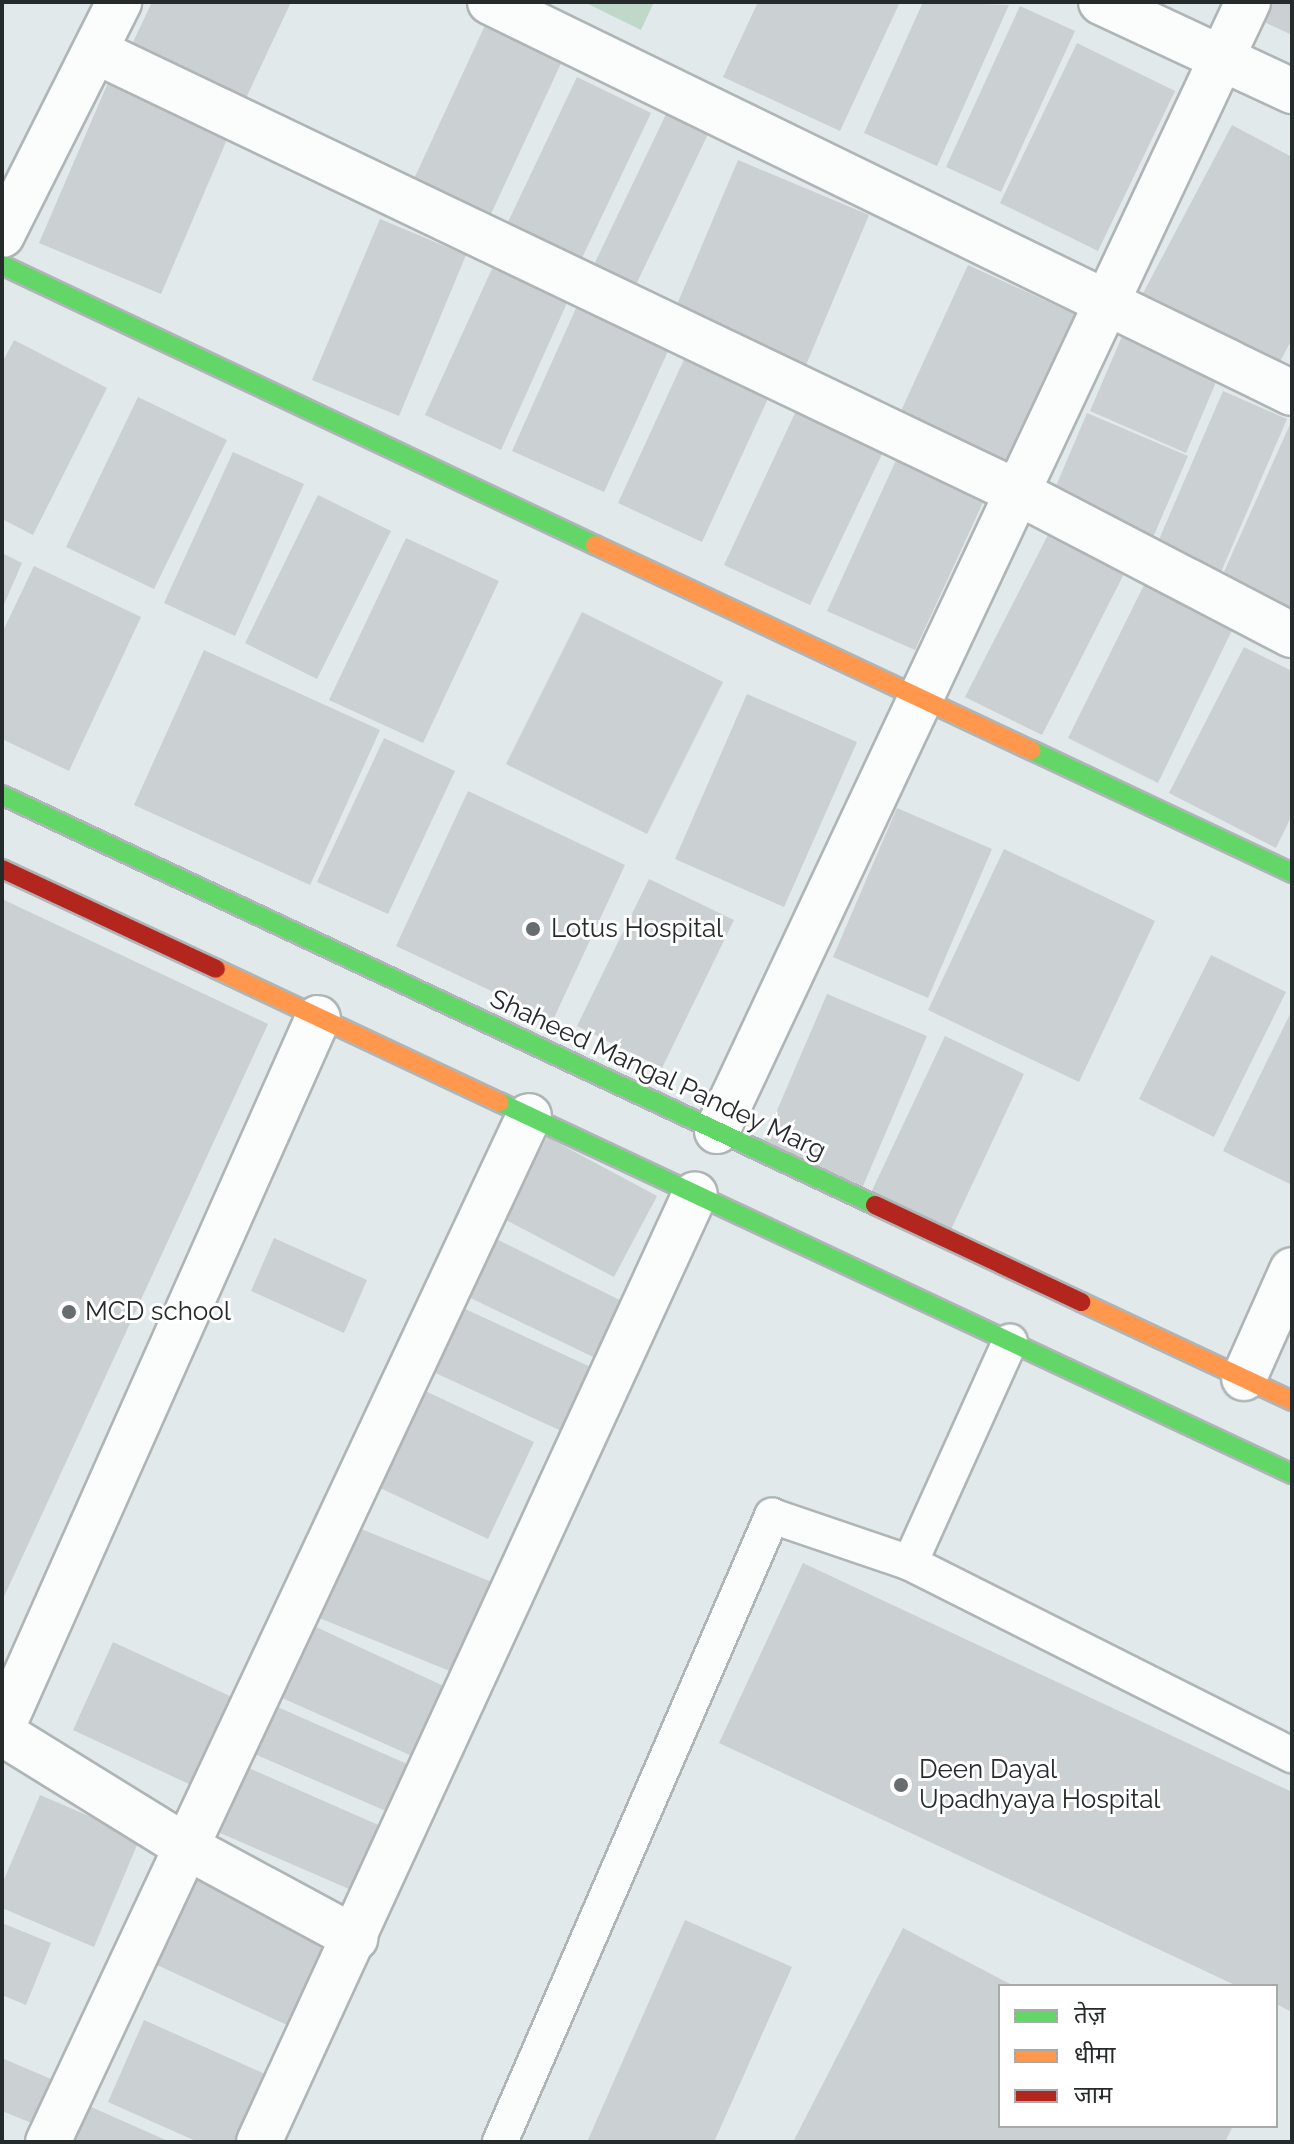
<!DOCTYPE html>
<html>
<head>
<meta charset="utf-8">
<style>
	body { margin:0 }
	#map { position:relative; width:1294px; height:2144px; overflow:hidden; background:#e2e9eb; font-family:Raleway,"Noto Sans Devanagari",sans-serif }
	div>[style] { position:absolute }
	.green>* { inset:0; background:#c0d8c9 }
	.building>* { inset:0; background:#cbd0d2 }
	.roads { filter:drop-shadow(2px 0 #afb5b6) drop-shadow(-2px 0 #afb5b6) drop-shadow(0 2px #afb5b6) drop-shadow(0 -2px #afb5b6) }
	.lane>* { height:34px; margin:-17px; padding:0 17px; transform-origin:17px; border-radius:17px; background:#fbfcfc }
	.street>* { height:44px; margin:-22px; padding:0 22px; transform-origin:22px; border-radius:22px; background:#fbfcfc }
	.fast>* { height:18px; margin:-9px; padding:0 9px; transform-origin:9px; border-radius:9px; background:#63d668 }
	.slow>* { height:18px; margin:-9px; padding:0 9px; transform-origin:9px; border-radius:9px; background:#ff974d }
	.jam>* { height:18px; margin:-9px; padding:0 9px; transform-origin:9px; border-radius:9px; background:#b3261e }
	.dots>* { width:22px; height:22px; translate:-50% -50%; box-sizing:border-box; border:4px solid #fff; border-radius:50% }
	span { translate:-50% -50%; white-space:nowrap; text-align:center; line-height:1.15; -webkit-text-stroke:6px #fff; paint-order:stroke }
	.poi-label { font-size:26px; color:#252a2b }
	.left { translate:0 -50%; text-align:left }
	.street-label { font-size:26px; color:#252a2b }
	.frame { position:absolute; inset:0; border:4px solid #252a2b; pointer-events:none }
	.legend { position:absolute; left:998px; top:1984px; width:280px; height:144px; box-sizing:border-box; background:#fff; border:2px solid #a8aaaa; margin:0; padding:10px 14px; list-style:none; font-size:24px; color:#252a2b }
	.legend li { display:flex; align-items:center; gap:16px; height:40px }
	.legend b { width:40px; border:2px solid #a8aaaa }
</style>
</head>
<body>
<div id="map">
	<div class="green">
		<i style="clip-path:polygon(584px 2px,654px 2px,641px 30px)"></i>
	</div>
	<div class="building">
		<i style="clip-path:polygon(152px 2px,291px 2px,239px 113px,125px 59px)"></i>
		<i style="clip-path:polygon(758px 2px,900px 2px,840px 131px,723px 77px)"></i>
		<i style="clip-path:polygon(923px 2px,1009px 5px,937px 166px,864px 133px)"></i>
		<i style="clip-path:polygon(1271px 2px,1292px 2px,1292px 35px,1262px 21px)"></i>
		<i style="clip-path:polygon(1020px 6px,1075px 31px,1001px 192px,946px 167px)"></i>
		<i style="clip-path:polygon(487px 21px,564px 57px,490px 216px,413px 181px)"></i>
		<i style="clip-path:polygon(1077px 43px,1175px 91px,1098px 251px,1000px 203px)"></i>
		<i style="clip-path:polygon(113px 71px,234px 123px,161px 294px,39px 243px)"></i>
		<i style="clip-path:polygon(577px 77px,651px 113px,581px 260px,507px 224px)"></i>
		<i style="clip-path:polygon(667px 112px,709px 132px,632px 293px,590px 273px)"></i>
		<i style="clip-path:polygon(1232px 125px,1292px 157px,1292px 339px,1275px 371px,1140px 299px)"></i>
		<i style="clip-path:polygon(738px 160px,869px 215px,803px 372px,673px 314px)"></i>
		<i style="clip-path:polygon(380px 219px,466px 255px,399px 416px,312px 380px)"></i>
		<i style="clip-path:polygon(496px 260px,571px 294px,501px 450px,425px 415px)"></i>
		<i style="clip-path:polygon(968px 265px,1081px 317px,1008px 475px,895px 424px)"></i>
		<i style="clip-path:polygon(581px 297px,674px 338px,604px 492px,512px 451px)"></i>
		<i style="clip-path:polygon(1123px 334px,1219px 375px,1186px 453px,1090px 411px)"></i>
		<i style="clip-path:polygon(14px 340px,107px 388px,33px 535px,2px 519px,2px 363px)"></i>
		<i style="clip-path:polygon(687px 353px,771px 392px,702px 542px,618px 503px)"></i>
		<i style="clip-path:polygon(1223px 391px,1287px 419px,1218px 579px,1154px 551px)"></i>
		<i style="clip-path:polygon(138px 397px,227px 440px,154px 589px,66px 547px)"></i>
		<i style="clip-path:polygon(796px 411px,883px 452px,810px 605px,724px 565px)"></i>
		<i style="clip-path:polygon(1087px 413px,1188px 456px,1151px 542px,1051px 498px)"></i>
		<i style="clip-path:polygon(1292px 420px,1292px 616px,1219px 583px)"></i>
		<i style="clip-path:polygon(233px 452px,304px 484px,235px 636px,164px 603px)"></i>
		<i style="clip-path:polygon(897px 458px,985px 498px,915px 650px,827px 611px)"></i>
		<i style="clip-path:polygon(318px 495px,391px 531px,317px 679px,245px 643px)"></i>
		<i style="clip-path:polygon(1052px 527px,1128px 566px,1042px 735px,965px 697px)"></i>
		<i style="clip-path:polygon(406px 538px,499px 581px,423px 743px,329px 700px)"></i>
		<i style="clip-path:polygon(2px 553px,22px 563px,2px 609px)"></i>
		<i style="clip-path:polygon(34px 566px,141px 617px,69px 771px,2px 739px,2px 633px)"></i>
		<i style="clip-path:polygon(1146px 581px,1235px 624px,1158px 783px,1068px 738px)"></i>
		<i style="clip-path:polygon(582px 612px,723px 682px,647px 834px,506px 764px)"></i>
		<i style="clip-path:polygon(1244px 647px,1292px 671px,1292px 815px,1276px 848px,1169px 793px)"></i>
		<i style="clip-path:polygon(204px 650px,380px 730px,310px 885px,134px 805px)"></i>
		<i style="clip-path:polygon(747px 694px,857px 742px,784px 907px,675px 859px)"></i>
		<i style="clip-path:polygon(384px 738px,455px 771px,388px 914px,317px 882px)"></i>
		<i style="clip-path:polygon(468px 791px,625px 865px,553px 1020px,396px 946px)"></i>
		<i style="clip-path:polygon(897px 808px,992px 849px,928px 998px,833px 957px)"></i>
		<i style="clip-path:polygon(1004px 849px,1155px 921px,1079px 1082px,928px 1010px)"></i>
		<i style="clip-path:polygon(649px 879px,734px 920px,662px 1068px,577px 1026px)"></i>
		<i style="clip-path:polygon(2px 899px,268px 1024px,2px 1601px)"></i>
		<i style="clip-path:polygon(1211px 955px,1286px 992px,1214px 1137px,1139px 1099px)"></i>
		<i style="clip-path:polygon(827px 994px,927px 1036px,863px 1186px,763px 1143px)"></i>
		<i style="clip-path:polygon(1292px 1010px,1292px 1185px,1223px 1151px)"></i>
		<i style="clip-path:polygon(945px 1036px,1024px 1074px,947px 1238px,867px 1201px)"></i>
		<i style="clip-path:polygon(547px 1137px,657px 1196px,614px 1277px,504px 1219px)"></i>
		<i style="clip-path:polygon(480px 1231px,640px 1310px,614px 1367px,456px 1291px)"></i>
		<i style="clip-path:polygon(274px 1238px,367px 1280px,344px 1333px,251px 1291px)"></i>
		<i style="clip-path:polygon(448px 1301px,610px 1376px,581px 1440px,418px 1365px)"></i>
		<i style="clip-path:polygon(421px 1389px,534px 1442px,488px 1539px,376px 1486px)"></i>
		<i style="clip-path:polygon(344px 1522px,504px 1587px,467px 1678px,307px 1613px)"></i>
		<i style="clip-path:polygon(803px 1563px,1292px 1792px,1292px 2012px,1276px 2004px,1276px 1986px,1237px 1986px,719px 1743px)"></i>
		<i style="clip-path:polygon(303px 1621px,461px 1694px,430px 1764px,271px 1693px)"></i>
		<i style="clip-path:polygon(113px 1642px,232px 1697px,191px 1785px,73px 1730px)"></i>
		<i style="clip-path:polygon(257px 1698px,430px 1774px,409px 1821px,236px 1746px)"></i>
		<i style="clip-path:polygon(226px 1758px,401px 1835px,372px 1899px,197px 1823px)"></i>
		<i style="clip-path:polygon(40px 1795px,140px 1838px,94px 1947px,2px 1908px,2px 1884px)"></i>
		<i style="clip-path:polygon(190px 1858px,344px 1936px,300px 2031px,142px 1958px)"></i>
		<i style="clip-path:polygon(685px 1920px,792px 1967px,714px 2142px,587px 2142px)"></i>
		<i style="clip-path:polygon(2px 1923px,51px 1943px,26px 2005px,2px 1995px)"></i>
		<i style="clip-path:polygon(903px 1928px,1014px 1986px,1000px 1986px,1000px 2126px,1233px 2126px,1225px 2142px,793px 2142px)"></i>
		<i style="clip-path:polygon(144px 2020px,265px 2074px,234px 2142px,198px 2142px,108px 2102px)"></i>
		<i style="clip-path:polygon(2px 2058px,67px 2086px,49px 2130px,2px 2111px)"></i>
		<i style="clip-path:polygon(89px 2106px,170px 2142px,73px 2142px)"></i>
	</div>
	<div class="roads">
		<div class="lane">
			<i style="left:910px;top:1563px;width:428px;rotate:26.7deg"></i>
			<i style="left:500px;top:2142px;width:683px;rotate:-66.51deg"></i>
			<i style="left:772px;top:1516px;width:146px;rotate:18.8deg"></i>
			<i style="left:910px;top:1563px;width:243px;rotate:-65.7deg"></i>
		</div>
		<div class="street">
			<i style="left:490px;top:2px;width:892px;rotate:25.99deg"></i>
			<i style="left:1101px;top:2px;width:211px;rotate:25deg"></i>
			<i style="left:95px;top:51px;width:1022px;rotate:25.56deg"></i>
			<i style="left:1017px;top:492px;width:310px;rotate:27.5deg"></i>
			<i style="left:2px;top:235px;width:261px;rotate:-63.3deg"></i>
			<i style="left:717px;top:1131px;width:1248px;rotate:-64.81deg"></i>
			<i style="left:1244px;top:1378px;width:118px;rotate:-66deg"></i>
			<i style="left:2px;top:1728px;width:777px;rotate:-66.01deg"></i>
			<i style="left:2px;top:1733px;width:213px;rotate:31.7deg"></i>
			<i style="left:183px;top:1845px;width:196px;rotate:28.4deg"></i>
			<i style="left:48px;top:2142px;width:1133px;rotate:-64.88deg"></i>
			<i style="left:259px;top:2142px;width:1043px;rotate:-65.3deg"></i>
		</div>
		<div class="fast">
			<i style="left:2px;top:265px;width:656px;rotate:25.28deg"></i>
			<i style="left:1031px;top:750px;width:289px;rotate:25.2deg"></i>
			<i style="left:2px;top:795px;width:964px;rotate:25.16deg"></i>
			<i style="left:499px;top:1102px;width:876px;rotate:25.13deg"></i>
		</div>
		<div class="slow">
			<i style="left:595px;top:545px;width:482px;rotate:25.2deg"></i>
			<i style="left:216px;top:969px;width:313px;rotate:25.2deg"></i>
			<i style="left:1081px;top:1302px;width:233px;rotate:25.1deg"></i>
		</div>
		<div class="jam">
			<i style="left:2px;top:869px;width:236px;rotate:25deg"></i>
			<i style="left:875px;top:1205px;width:228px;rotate:25.2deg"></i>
		</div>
	</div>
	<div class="dots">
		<i style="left:533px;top:929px;background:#676d6e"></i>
		<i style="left:69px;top:1312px;background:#676d6e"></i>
		<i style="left:901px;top:1785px;background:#676d6e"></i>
	</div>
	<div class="poi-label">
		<span class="left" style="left:551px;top:929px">Lotus Hospital</span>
		<span class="left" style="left:85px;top:1312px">MCD school</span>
		<span class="left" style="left:919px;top:1785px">Deen Dayal<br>Upadhyaya Hospital</span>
	</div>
	<div class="street-label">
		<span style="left:658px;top:1075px;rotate:25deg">Shaheed Mangal Pandey Marg</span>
	</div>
	<div class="frame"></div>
	<ul class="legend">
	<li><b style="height:10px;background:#63d668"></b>तेज़</li>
	<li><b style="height:10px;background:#ff974d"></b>धीमा</li>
	<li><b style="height:10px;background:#b3261e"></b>जाम</li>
	</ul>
</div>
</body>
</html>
